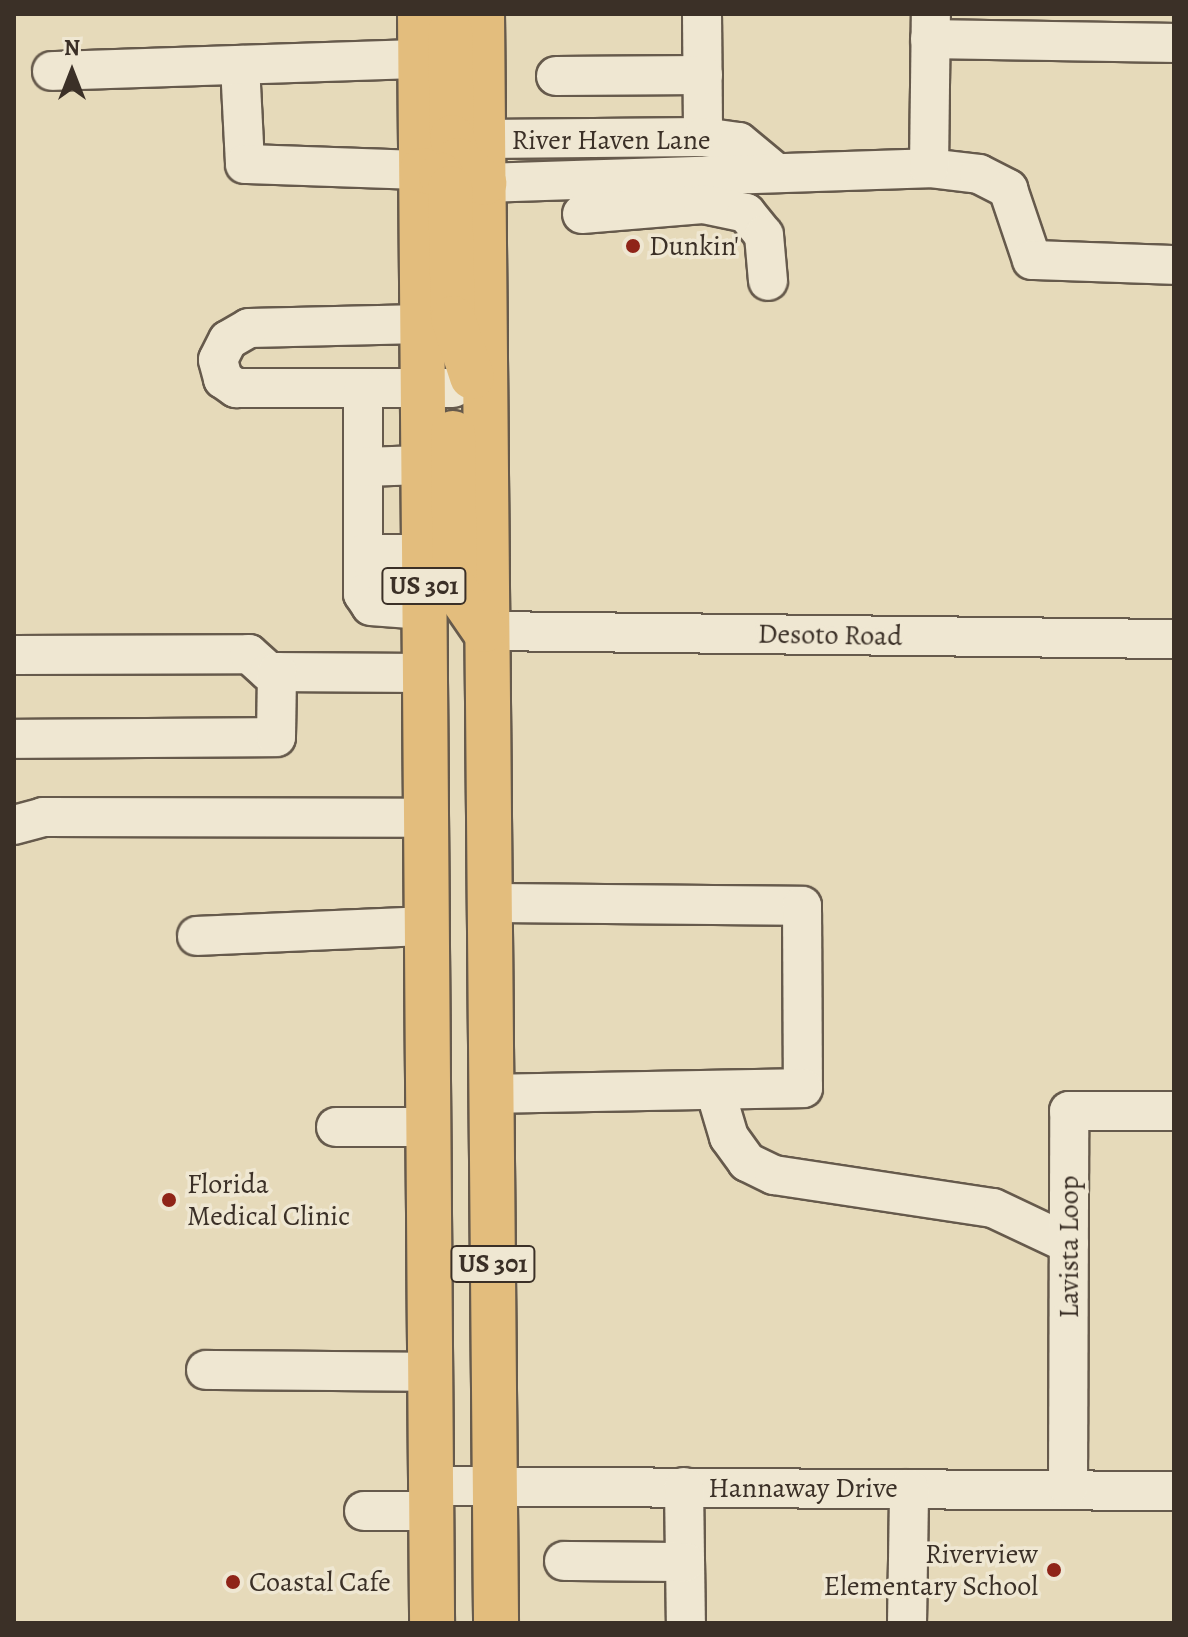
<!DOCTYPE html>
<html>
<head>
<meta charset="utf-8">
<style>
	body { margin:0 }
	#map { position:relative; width:1188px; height:1637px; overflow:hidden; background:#e6daba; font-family:Alegreya,serif }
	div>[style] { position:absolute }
	.roads { filter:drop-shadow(2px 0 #665a4c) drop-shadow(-2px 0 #665a4c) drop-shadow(0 2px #665a4c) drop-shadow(0 -2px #665a4c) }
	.minor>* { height:38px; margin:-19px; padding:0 19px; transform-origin:19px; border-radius:19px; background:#efe7d2 }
	.major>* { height:44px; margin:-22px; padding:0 22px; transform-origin:22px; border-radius:22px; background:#e3bd7d }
	.dots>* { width:22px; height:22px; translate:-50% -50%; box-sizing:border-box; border:4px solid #efe7d2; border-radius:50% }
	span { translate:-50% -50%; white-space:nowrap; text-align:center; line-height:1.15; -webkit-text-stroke:7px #efe7d2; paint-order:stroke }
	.shield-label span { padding:2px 6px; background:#efe7d2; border:2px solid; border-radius:6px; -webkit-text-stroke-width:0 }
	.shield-label { font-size:26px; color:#3b3027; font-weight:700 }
	.street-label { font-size:28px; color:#3b3027 }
	.poi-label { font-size:28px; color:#3b3027 }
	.left { translate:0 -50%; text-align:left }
	.right { translate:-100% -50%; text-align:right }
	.frame { position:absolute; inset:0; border:16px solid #3b3027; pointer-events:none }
	.north { position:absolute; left:32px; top:32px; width:80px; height:80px; -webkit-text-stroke:6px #efe7d2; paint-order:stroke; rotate:0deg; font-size:22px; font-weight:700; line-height:32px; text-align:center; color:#3b3027 }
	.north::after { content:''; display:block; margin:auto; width:28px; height:36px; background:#3b3027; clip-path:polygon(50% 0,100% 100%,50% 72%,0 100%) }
</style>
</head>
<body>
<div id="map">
	<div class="roads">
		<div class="minor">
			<i style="left:702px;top:14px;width:123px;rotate:89.5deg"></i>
			<i style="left:930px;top:39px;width:244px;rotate:0.9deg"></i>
			<i style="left:240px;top:65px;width:99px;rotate:87.1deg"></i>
			<i style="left:245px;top:164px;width:176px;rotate:2deg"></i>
			<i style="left:52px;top:71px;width:368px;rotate:-1.9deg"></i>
			<i style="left:556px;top:76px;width:147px;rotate:-0.4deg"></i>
			<i style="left:483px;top:139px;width:220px;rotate:-0.5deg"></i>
			<i style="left:703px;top:137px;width:36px;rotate:8deg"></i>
			<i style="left:739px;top:142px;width:47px;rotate:39.8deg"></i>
			<i style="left:929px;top:168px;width:50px;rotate:6.8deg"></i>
			<i style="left:979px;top:174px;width:33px;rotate:27deg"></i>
			<i style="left:1008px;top:189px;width:75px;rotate:71.3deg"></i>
			<i style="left:1032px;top:260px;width:142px;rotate:2deg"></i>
			<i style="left:484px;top:183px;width:445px;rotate:-1.9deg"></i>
			<i style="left:929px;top:168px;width:154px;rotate:-89.3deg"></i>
			<i style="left:582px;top:214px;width:121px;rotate:-4.7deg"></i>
			<i style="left:703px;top:204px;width:44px;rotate:11.8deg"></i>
			<i style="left:746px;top:213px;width:28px;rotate:51deg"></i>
			<i style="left:764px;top:235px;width:46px;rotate:85deg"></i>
			<i style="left:422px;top:324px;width:173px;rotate:178.7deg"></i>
			<i style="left:249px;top:328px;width:24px;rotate:150deg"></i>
			<i style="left:228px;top:340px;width:22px;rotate:117deg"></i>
			<i style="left:218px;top:360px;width:20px;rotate:75deg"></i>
			<i style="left:223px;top:379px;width:16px;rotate:35deg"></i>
			<i style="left:236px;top:388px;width:217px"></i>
			<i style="left:363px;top:389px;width:205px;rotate:90deg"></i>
			<i style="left:363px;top:594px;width:14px;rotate:56deg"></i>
			<i style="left:371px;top:606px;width:53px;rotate:4.3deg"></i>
			<i style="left:363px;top:467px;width:60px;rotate:-1.9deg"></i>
			<i style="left:363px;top:554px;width:61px"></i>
			<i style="left:486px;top:631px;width:688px;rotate:0.67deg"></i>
			<i style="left:14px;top:655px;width:235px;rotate:-0.2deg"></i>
			<i style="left:249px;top:654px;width:27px;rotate:42deg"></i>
			<i style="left:269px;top:672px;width:156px;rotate:0.4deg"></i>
			<i style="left:14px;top:739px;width:262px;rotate:-0.4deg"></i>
			<i style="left:276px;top:737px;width:65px;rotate:-89.1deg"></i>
			<i style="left:14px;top:825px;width:30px;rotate:-15deg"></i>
			<i style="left:43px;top:817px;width:383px;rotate:0.1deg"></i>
			<i style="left:489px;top:903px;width:313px;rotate:0.5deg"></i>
			<i style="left:802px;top:906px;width:182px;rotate:89.7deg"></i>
			<i style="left:803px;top:1088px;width:312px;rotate:178.9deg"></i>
			<i style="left:197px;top:936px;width:230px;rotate:-2.5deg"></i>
			<i style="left:715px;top:1090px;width:49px;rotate:73.4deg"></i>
			<i style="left:729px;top:1137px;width:31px;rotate:54deg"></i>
			<i style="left:747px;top:1162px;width:30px;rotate:26deg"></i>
			<i style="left:774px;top:1175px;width:221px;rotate:8.6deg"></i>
			<i style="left:993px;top:1208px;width:84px;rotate:25.3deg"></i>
			<i style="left:336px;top:1127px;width:93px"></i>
			<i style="left:206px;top:1370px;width:224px;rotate:0.5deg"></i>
			<i style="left:431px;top:1486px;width:743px;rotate:0.39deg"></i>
			<i style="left:684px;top:1487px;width:136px;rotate:89.2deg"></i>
			<i style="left:1068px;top:1488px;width:377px;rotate:-89.8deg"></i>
			<i style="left:1069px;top:1111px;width:105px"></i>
			<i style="left:364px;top:1511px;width:67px"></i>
			<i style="left:564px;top:1561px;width:121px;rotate:0.5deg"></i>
			<i style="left:907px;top:1623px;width:134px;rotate:-89.1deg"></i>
		</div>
		<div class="major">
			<i style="left:420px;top:14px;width:1609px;rotate:89.57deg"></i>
			<i style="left:482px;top:14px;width:1609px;rotate:89.5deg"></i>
			<i style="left:450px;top:32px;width:105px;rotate:88.9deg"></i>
			<i style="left:452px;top:137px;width:24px;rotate:75deg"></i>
			<i style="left:458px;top:160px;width:35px;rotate:41deg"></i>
			<i style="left:422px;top:170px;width:20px;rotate:15deg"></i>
			<i style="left:441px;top:175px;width:16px;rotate:55deg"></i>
			<i style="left:450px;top:188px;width:130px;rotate:88.7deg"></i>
			<i style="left:453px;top:318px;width:62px;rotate:72.1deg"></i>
			<i style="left:453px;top:433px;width:155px;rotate:89.3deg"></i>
			<i style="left:455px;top:588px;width:51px;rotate:55.4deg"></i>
		</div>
	</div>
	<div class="dots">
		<i style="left:633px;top:246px;background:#8f2418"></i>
		<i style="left:169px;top:1200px;background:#8f2418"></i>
		<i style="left:1054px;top:1570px;background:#8f2418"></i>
		<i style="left:233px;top:1582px;background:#8f2418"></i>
	</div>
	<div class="shield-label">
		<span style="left:424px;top:586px">US 301</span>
		<span style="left:493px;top:1264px">US 301</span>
	</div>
	<div class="street-label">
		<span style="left:611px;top:140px">River Haven Lane</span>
		<span style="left:830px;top:635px;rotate:1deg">Desoto Road</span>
		<span style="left:1069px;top:1247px;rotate:-90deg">Lavista Loop</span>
		<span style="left:803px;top:1488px">Hannaway Drive</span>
	</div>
	<div class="poi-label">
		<span class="left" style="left:649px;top:246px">Dunkin'</span>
		<span class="left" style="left:187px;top:1200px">Florida<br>Medical Clinic</span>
		<span class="right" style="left:1038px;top:1570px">Riverview<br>Elementary School</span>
		<span class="left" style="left:249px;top:1582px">Coastal Cafe</span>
	</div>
	<div class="frame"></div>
	<div class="north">N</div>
</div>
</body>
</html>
